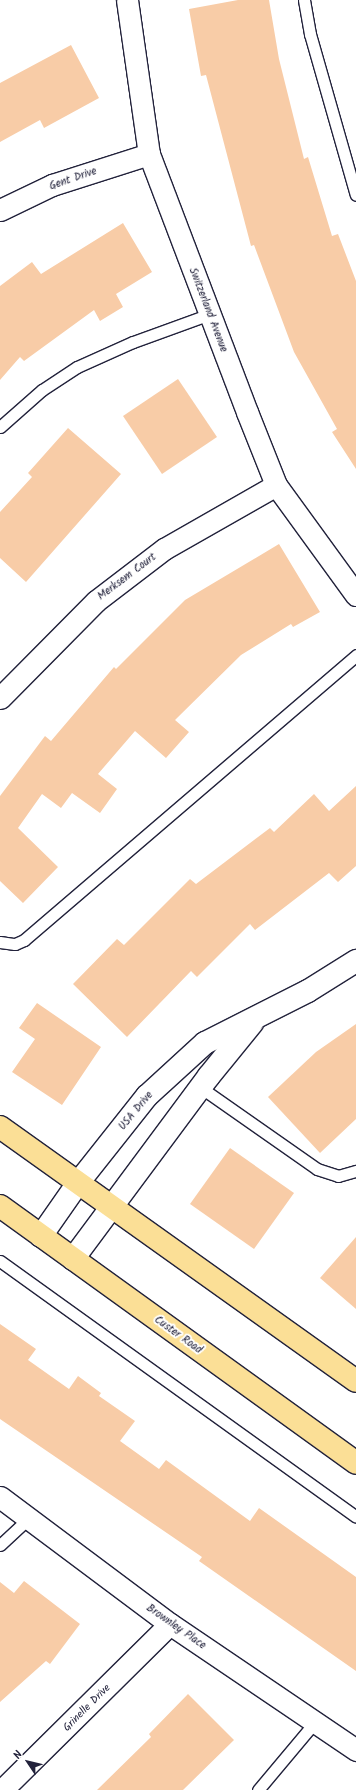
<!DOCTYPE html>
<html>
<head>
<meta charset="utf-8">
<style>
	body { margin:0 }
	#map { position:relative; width:356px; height:1790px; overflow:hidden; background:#fff; font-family:Kalam,sans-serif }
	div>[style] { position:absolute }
	.building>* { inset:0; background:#f8cca7 }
	.roads { filter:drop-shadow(1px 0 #22223b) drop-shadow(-1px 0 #22223b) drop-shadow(0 1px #22223b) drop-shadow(0 -1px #22223b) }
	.lane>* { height:11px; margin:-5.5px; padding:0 5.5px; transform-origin:5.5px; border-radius:5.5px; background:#fff }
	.street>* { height:21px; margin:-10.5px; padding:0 10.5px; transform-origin:10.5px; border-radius:10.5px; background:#fff }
	.secondary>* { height:22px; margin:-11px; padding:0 11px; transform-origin:11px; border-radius:11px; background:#fff }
	.primary>* { height:22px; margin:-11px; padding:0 11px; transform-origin:11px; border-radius:11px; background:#fbdf96 }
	span { translate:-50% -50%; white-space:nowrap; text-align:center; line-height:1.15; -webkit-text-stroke:4px #fff; paint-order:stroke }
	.street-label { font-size:11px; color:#22223b }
	.north { position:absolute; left:8px; top:1742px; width:40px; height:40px; -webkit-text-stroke:3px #fff; paint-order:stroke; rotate:305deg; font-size:11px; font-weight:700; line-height:16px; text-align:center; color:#22223b }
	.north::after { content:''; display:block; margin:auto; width:14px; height:18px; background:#22223b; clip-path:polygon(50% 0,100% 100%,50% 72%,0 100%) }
</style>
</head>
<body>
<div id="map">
	<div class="building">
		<i style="clip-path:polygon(238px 0,269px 0,279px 59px,304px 159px,308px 157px,332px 236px,338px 234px,356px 281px,356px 469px,332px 432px,337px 429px,294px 352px,254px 245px,251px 246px,206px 75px,201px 76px,189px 9px)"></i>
		<i style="clip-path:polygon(71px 45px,99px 98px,44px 128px,40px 120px,0 142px,0 83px)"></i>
		<i style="clip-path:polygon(123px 223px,152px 272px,116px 294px,123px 307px,100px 321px,94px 310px,24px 361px,20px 357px,0 380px,0 286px,32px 262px,41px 274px)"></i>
		<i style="clip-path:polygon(178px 379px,217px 437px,162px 474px,123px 416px)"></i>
		<i style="clip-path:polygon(68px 428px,121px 474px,26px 582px,0 558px,0 512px,32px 477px,28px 473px)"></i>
		<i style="clip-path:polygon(279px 544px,320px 612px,293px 627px,291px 624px,241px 655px,175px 720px,189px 732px,166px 758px,135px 731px,98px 774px,117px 789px,100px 813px,72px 793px,61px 808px,42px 794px,18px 828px,58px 867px,23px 903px,0 881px,0 796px,45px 736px,51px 741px,114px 667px,116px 669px,185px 600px)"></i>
		<i style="clip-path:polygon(356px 786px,356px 866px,338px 882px,329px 873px,255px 930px,250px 924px,197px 977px,191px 971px,127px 1037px,73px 984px,117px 939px,124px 945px,190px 879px,196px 884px,270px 828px,274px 832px,314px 794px,329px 811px)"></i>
		<i style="clip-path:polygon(37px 1003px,101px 1047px,62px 1105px,12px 1072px,35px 1039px,19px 1028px)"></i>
		<i style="clip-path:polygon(356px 1024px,356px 1119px,320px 1153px,268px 1097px,316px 1052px)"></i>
		<i style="clip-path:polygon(230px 1148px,294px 1193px,254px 1249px,190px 1204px)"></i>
		<i style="clip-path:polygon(356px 1237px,356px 1309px,320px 1278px)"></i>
		<i style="clip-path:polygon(0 1324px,36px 1349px,28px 1360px,69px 1389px,78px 1376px,101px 1393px,99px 1396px,135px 1421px,120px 1441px,159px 1469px,166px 1460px,250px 1521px,259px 1508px,356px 1577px,356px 1671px,199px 1561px,202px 1557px,0 1419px)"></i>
		<i style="clip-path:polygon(24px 1581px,80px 1624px,50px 1664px,46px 1661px,0 1702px,0 1582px,14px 1593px)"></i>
		<i style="clip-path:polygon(188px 1694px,234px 1740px,183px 1790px,97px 1790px,151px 1737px,149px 1734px)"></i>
	</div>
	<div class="roads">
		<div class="lane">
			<i style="left:304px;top:0;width:35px;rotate:80deg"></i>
			<i style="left:310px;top:34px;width:167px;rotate:74.1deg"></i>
			<i style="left:0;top:427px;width:56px;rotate:-41.4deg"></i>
			<i style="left:42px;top:390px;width:42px;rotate:-33.3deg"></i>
			<i style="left:77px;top:367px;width:61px;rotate:-24.1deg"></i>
			<i style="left:133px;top:342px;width:82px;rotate:-20deg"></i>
			<i style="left:0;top:942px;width:15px;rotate:8deg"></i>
			<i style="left:15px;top:944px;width:10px;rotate:-24deg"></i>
			<i style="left:24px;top:940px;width:438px;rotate:-40.6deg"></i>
			<i style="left:200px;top:1087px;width:143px;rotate:35deg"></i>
			<i style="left:317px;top:1169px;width:22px;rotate:18deg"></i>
			<i style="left:338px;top:1176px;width:19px;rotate:-16deg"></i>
			<i style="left:0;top:1261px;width:438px;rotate:35.7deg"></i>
			<i style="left:0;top:1545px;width:40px;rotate:-43deg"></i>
			<i style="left:258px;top:1790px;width:89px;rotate:-50deg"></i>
		</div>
		<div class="street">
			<i style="left:127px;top:0;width:156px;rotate:81.9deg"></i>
			<i style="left:149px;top:154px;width:276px;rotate:69.2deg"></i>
			<i style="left:247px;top:412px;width:79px;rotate:68.3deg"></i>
			<i style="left:276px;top:485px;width:136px;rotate:54deg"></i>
			<i style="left:0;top:210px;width:58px;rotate:-25.7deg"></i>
			<i style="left:52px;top:185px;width:102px;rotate:-17.7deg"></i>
			<i style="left:0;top:698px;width:136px;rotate:-45.3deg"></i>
			<i style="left:96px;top:601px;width:86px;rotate:-37.4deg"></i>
			<i style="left:164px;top:549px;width:129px;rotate:-29.7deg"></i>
			<i style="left:0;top:1497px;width:212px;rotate:36.8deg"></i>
			<i style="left:170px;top:1624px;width:225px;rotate:34.1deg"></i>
			<i style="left:2px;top:1790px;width:236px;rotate:-44.7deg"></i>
		</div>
		<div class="secondary">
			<i style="left:41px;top:1236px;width:65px;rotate:-55.1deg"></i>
			<i style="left:78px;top:1183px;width:111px;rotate:-51.6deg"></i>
			<i style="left:147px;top:1096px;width:79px;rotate:-42.4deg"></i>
			<i style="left:205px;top:1043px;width:115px;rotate:-26.8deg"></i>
			<i style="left:308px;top:991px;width:57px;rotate:-32deg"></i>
			<i style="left:73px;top:1259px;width:228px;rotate:-53.4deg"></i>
			<i style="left:209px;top:1076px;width:68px;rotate:-50.9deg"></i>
		</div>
		<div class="primary">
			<i style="left:0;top:1127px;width:437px;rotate:35.5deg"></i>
			<i style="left:0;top:1206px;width:439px;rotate:35.8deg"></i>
		</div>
	</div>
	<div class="street-label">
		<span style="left:73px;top:179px;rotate:-19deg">Gent Drive</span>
		<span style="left:208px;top:310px;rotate:69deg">Switzerland Avenue</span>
		<span style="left:127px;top:577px;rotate:-37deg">Merksem Court</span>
		<span style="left:136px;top:1111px;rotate:-50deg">USA Drive</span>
		<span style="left:178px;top:1335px;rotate:36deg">Custer Road</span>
		<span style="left:176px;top:1627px;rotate:35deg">Brownley Place</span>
		<span style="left:87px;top:1708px;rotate:-45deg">Grinelle Drive</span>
	</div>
	<div class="north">N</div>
</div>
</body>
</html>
